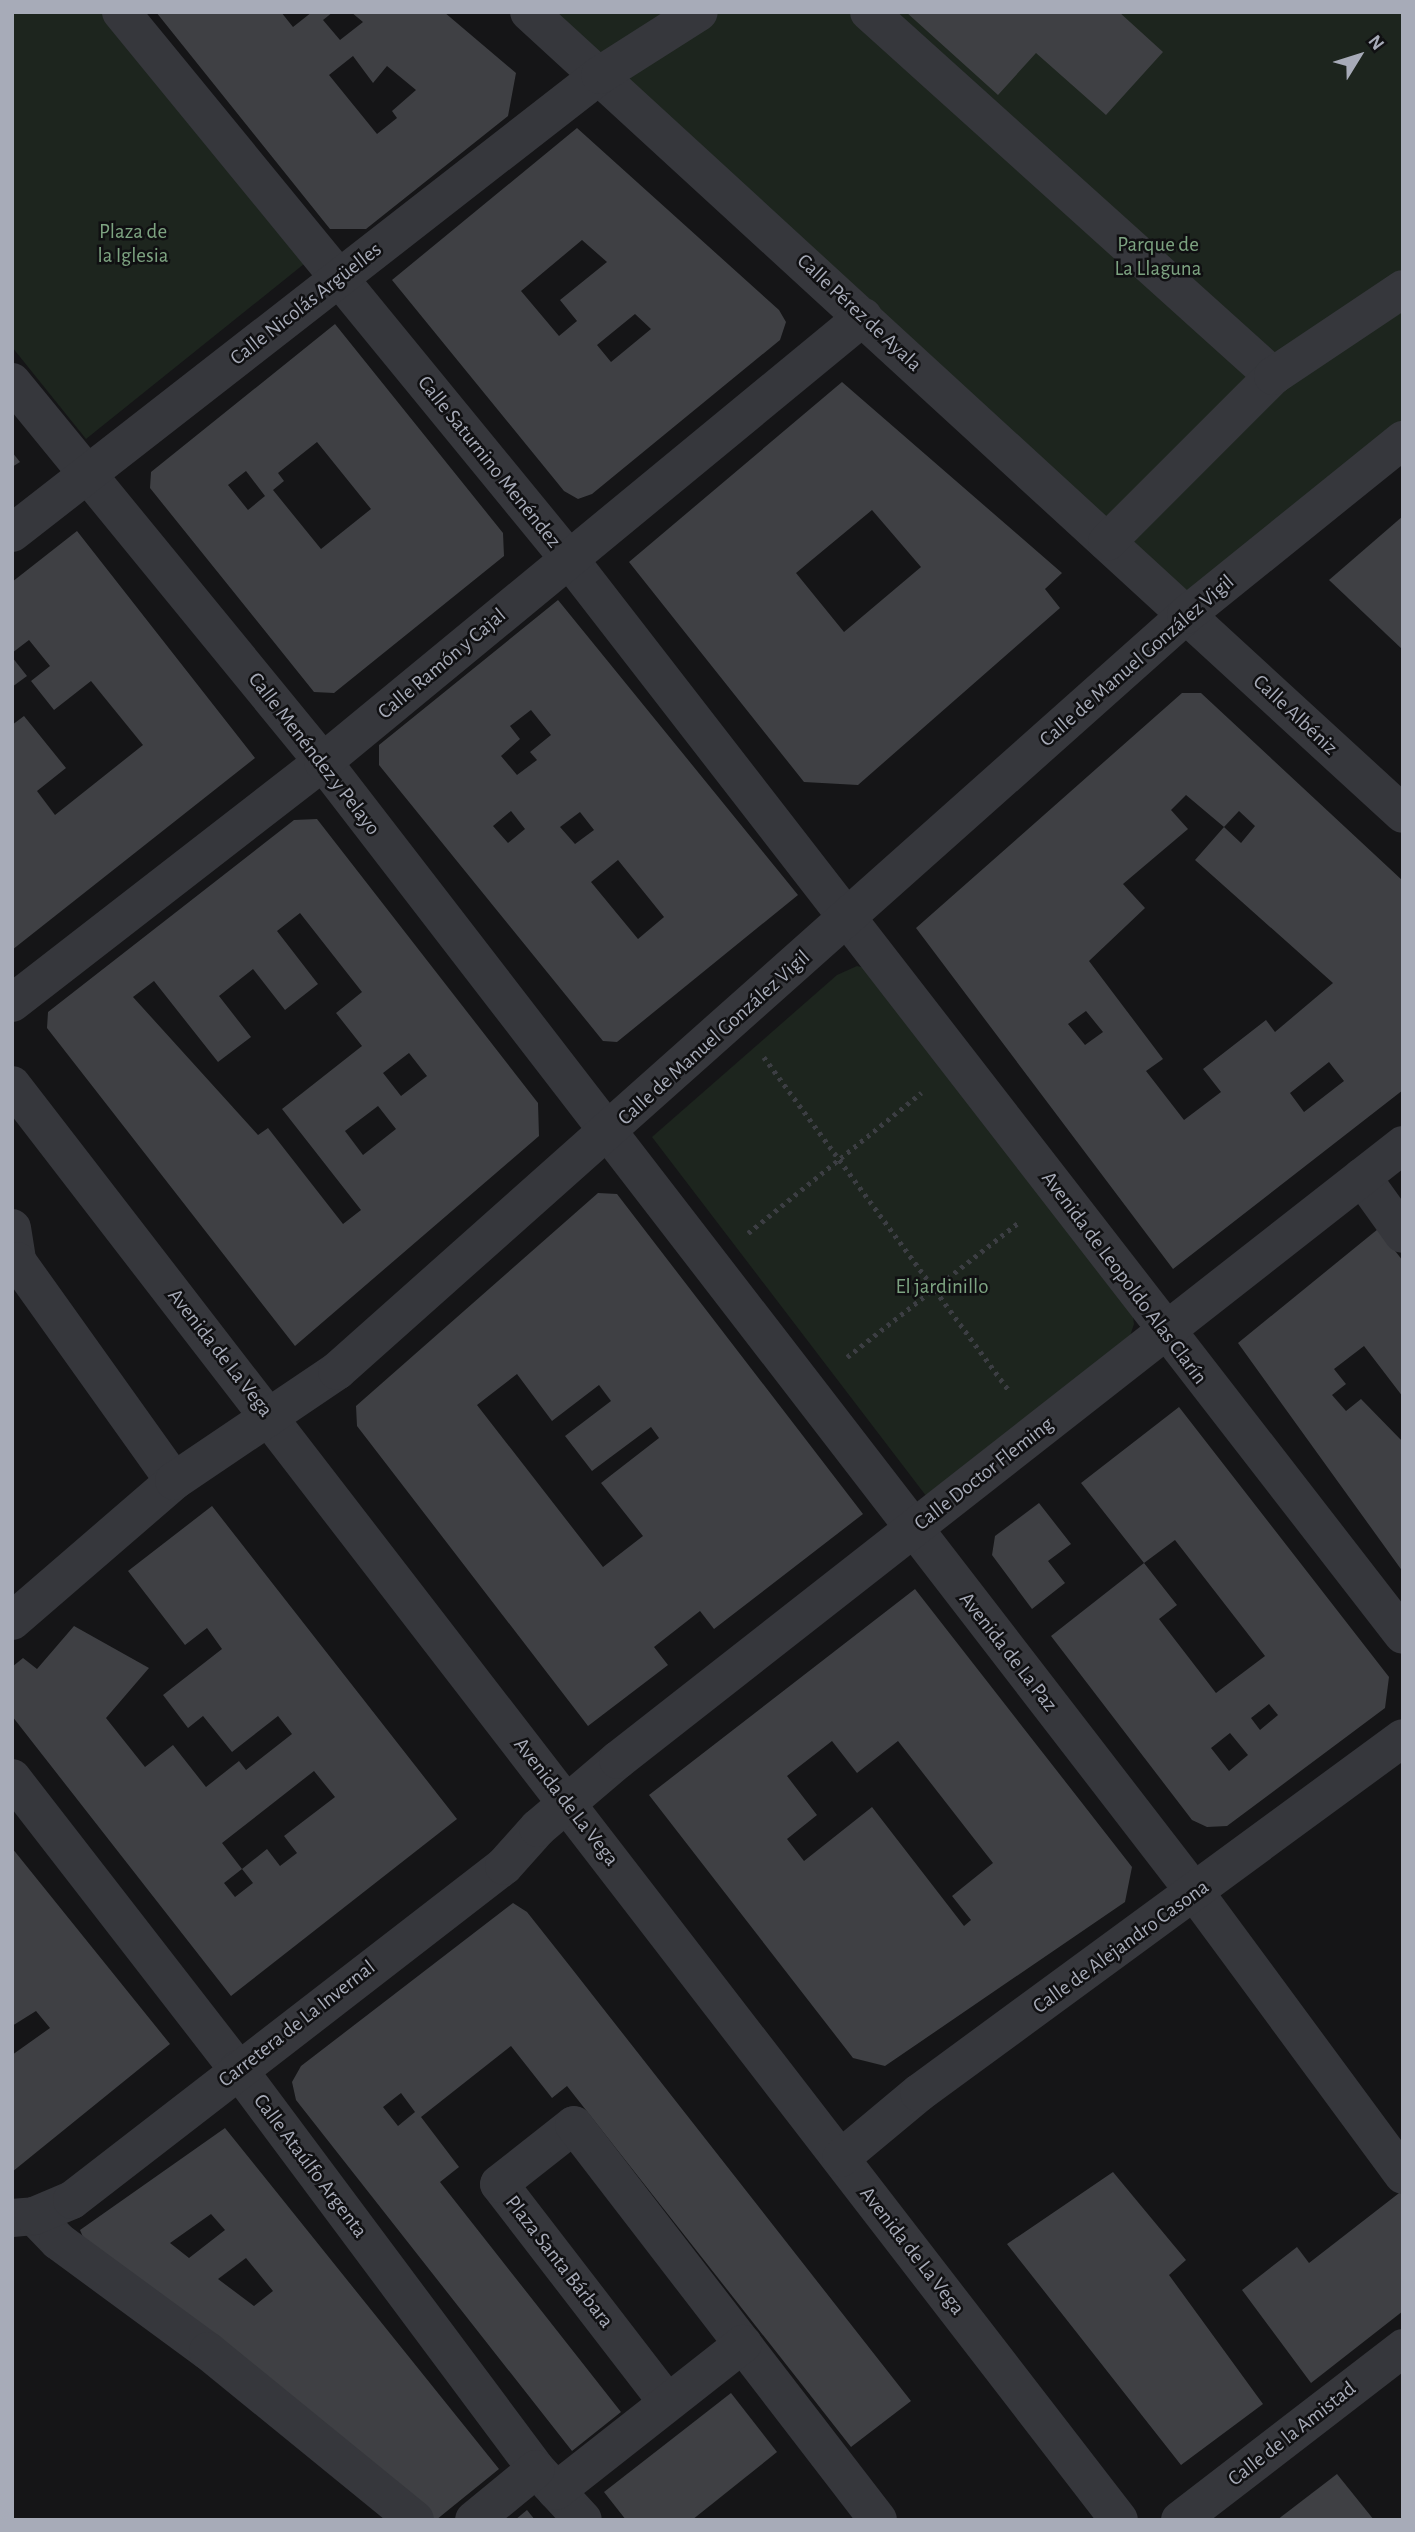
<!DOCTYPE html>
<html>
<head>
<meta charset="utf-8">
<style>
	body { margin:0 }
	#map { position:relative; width:1415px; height:2532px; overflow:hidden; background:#151517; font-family:"Alegreya Sans",sans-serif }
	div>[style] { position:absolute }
	.green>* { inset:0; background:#1d251e }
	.building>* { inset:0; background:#3f4044 }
	.path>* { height:4.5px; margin-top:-2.25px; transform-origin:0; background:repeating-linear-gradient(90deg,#3c3e43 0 3.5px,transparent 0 8.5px) }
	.minor>* { height:38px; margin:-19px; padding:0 19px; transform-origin:19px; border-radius:19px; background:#36373c }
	span { translate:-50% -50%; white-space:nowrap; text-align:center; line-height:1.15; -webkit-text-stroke:5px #101012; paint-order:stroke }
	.park-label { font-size:21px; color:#7da381 }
	.street-label { font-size:21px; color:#a7abb8 }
	.frame { position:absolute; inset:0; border:14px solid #a7abb8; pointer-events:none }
	.north { position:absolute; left:1324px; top:21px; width:70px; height:70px; -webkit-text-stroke:5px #101012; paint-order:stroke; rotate:52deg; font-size:19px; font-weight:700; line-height:28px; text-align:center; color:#a7abb8 }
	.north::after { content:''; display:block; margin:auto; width:24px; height:32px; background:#a7abb8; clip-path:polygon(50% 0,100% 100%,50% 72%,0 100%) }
</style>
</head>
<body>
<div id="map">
	<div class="green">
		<i style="clip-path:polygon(12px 12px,102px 12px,304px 264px,86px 439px,12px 347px)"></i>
		<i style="clip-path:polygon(529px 12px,1403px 12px,1403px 440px,1186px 615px)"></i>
		<i style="clip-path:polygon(857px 966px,874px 970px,1131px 1303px,1134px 1324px,1129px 1339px,930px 1501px,652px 1137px,837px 975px)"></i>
	</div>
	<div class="building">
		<i style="clip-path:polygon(evenodd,156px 12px,281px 12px,293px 27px,312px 12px,333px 12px,323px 20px,340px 40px,363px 22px,351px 12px,444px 12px,516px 73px,508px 116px,366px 229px,330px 229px,156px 12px,353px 56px,373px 83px,387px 66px,416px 90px,392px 111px,397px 118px,377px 134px,329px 75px,353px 56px)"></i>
		<i style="clip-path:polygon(906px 12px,1119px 12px,1163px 52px,1106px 115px,1036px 53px,998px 95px)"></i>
		<i style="clip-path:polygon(evenodd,577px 128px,779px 310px,786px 322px,780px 340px,592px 494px,578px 499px,564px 491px,392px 280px,577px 128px,582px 240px,607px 262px,560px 300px,577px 321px,559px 336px,521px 291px,582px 240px,577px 128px,635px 314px,651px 329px,611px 362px,597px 345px,635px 314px)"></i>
		<i style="clip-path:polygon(evenodd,335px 324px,503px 533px,504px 556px,334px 693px,314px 692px,150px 488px,151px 472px,335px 324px,317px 442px,371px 509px,321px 549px,273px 490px,284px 481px,278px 473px,317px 442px,335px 324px,246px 471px,265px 496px,248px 510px,228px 485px,246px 471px)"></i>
		<i style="clip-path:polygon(evenodd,842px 382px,1062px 573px,1045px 589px,1060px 608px,858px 785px,804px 782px,629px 562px,842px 382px,872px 510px,921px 567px,844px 632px,796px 573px,872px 510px)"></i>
		<i style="clip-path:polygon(12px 452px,20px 462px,12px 467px)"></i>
		<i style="clip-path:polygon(1403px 516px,1403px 650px,1329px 580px)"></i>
		<i style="clip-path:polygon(77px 531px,255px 758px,12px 950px,12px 725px,24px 716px,66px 768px,37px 791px,55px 815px,143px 745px,91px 681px,54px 710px,31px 681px,50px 666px,29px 640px,12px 653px,12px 582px)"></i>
		<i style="clip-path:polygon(evenodd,558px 600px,798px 895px,617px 1042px,603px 1041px,379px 765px,379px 745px,558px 600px,531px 710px,551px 735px,530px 752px,537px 760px,517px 775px,501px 756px,520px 739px,510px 726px,531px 710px,558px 600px,511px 811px,525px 829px,508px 843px,493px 826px,511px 811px,558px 600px,580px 812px,594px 830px,575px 844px,560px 827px,580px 812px,558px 600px,618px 860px,664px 917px,638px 939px,591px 882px,618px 860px)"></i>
		<i style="clip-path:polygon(12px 657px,27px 676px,12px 687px)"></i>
		<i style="clip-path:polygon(evenodd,1182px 693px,1201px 693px,1403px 881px,1403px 1090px,1173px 1269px,916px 928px,1182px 693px,1186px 795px,1224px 827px,1195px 860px,1333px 983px,1275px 1032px,1266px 1020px,1203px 1069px,1221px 1092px,1184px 1120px,1146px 1071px,1163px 1059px,1089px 961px,1145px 908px,1123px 884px,1188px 829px,1171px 810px,1186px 795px,1182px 693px,1239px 811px,1255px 826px,1241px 843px,1224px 827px,1239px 811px,1182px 693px,1086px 1011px,1103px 1032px,1085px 1045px,1068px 1024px,1086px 1011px,1182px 693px,1329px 1062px,1344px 1081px,1304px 1112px,1290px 1093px,1329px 1062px)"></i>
		<i style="clip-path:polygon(evenodd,317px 819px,538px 1103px,539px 1136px,295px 1346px,47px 1028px,48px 1012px,294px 820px,317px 819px,300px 913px,362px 992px,336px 1013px,362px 1046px,282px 1109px,361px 1210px,343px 1224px,268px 1128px,258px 1135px,133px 997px,154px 981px,218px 1062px,251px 1037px,219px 996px,253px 969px,285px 1010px,318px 984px,277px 931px,300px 913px,317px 819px,409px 1053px,427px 1076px,401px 1096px,383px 1073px,409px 1053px,317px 819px,378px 1106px,396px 1129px,363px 1155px,345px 1131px,378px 1106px)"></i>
		<i style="clip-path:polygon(evenodd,598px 1193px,617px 1194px,863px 1514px,714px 1629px,700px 1611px,654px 1647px,668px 1665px,588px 1726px,357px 1426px,356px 1406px,598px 1193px,517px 1374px,552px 1421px,599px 1385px,611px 1401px,565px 1436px,592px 1471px,651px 1427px,659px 1438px,601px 1483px,643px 1536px,603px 1567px,477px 1405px,517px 1374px)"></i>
		<i style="clip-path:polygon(1378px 1229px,1403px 1261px,1403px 1397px,1364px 1346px,1334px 1369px,1346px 1384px,1332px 1395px,1346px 1411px,1361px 1399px,1403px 1442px,1403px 1572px,1238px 1343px)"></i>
		<i style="clip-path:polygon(evenodd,1179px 1407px,1389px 1677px,1385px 1708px,1227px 1826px,1207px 1827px,1192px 1820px,1051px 1636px,1144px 1563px,1177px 1605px,1159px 1619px,1216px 1693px,1265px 1656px,1175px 1540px,1144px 1563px,1081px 1483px,1179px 1407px,1269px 1704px,1278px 1715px,1260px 1730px,1251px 1718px,1269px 1704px,1179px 1407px,1230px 1733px,1248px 1755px,1229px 1771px,1211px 1748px,1230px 1733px)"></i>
		<i style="clip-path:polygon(1039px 1503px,1071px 1544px,1048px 1561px,1065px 1583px,1032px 1609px,992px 1555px,995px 1536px)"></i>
		<i style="clip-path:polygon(evenodd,212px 1506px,457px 1819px,231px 1996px,12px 1716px,12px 1667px,23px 1658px,37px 1669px,74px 1626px,149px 1668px,106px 1718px,145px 1767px,173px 1745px,206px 1787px,239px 1761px,246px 1770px,292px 1734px,278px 1716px,232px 1752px,203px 1716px,188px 1728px,163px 1695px,222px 1649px,207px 1628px,185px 1645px,128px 1571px,212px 1506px,314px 1771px,335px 1797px,284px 1836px,297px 1853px,280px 1866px,267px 1849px,242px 1869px,253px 1883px,235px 1897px,224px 1883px,242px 1869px,222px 1843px,314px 1771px)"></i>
		<i style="clip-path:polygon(evenodd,915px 1589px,1132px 1867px,1125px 1902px,885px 2066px,853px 2058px,649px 1795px,915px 1589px,832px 1741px,857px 1773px,898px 1741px,993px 1863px,952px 1896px,971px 1920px,964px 1926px,872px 1807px,804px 1861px,787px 1839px,817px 1815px,787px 1776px,832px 1741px)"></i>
		<i style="clip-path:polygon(12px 1848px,170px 2044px,12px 2172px,12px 2055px,50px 2028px,36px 2011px,12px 2026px)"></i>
		<i style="clip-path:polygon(evenodd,513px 1903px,527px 1912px,569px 1965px,911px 2401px,851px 2447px,567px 2086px,552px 2098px,511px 2046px,421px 2117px,459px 2167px,440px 2182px,621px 2412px,572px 2451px,296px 2100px,292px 2082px,301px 2066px,513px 1903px,401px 2093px,415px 2112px,398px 2126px,383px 2107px,401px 2093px)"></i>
		<i style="clip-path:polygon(evenodd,225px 2128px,499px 2469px,436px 2520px,427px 2520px,92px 2258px,80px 2230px,225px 2128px,211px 2214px,225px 2230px,189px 2258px,170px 2243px,211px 2214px,225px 2128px,246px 2258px,273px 2291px,254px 2306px,218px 2279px,246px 2258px)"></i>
		<i style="clip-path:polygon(1113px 2172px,1186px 2260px,1169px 2275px,1263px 2404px,1181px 2465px,1007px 2244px)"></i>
		<i style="clip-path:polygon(1403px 2190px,1403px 2311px,1311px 2383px,1242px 2290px,1297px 2247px,1309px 2263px)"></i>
		<i style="clip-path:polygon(731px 2393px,777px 2452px,692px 2520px,626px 2520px,604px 2492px)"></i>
		<i style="clip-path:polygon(1337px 2474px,1374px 2520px,1277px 2520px)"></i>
		<i style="clip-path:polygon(527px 2510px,535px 2520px,515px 2520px)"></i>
	</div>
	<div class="path">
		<i style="left:764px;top:1057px;width:414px;rotate:53.7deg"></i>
		<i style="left:748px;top:1233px;width:223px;rotate:-39deg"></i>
		<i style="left:847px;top:1357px;width:219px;rotate:-38.1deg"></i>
	</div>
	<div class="minor">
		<i style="left:121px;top:12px;width:707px;rotate:50.68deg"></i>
		<i style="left:569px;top:559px;width:1361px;rotate:52.22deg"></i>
		<i style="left:529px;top:12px;width:1186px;rotate:42.54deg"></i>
		<i style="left:869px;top:12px;width:544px;rotate:42.02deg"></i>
		<i style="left:12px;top:382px;width:491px;rotate:50.7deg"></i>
		<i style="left:323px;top:762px;width:1430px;rotate:52.36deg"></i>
		<i style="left:1196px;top:1894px;width:349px;rotate:53.6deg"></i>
		<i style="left:12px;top:533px;width:745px;rotate:-37.92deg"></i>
		<i style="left:600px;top:75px;width:117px;rotate:-32.5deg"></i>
		<i style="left:1107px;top:542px;width:235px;rotate:-45deg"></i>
		<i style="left:1273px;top:376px;width:156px;rotate:-33.8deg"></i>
		<i style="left:12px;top:1003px;width:393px;rotate:-37.8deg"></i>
		<i style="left:323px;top:762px;width:700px;rotate:-39.49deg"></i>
		<i style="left:12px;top:1085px;width:1812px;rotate:52.35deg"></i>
		<i style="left:1362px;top:1177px;width:70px;rotate:54.3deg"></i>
		<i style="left:12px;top:1228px;width:33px;rotate:81deg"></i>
		<i style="left:17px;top:1261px;width:270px;rotate:54.5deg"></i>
		<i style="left:12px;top:1621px;width:214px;rotate:-40.8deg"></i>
		<i style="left:174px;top:1481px;width:197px;rotate:-34deg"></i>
		<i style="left:337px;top:1371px;width:1137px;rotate:-41.68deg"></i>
		<i style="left:1186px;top:615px;width:279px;rotate:-38.9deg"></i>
		<i style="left:12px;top:1778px;width:368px;rotate:52.2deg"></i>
		<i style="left:238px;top:2069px;width:499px;rotate:53.3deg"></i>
		<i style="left:536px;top:2469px;width:69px;rotate:47.3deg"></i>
		<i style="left:841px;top:2158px;width:102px;rotate:-39.8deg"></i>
		<i style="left:919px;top:2093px;width:600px;rotate:-36.26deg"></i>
		<i style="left:34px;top:2216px;width:35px;rotate:46deg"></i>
		<i style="left:58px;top:2241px;width:186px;rotate:36.3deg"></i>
		<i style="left:208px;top:2351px;width:267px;rotate:39.2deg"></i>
		<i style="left:12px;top:2218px;width:22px;rotate:-5deg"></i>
		<i style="left:34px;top:2216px;width:41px;rotate:-22.8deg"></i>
		<i style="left:72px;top:2200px;width:546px;rotate:-37.71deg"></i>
		<i style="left:504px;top:1866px;width:51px;rotate:-48.2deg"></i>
		<i style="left:538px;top:1828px;width:105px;rotate:-40.4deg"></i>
		<i style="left:618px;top:1760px;width:997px;rotate:-38.08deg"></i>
		<i style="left:667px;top:2402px;width:275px;rotate:-127.6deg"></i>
		<i style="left:499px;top:2184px;width:95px;rotate:-38.2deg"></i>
		<i style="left:574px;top:2125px;width:498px;rotate:52.4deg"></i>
		<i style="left:556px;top:2491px;width:238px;rotate:-38.2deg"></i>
		<i style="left:474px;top:2520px;width:80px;rotate:-39.4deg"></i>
		<i style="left:1180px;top:2520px;width:282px;rotate:-37.6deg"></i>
	</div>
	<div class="park-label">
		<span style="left:133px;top:244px">Plaza de<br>la Iglesia</span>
		<span style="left:1158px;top:257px">Parque de<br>La Llaguna</span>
		<span style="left:942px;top:1287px">El jardinillo</span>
	</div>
	<div class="street-label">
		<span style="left:306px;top:304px;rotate:-38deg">Calle Nicolás Argüelles</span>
		<span style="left:859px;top:313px;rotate:43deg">Calle Pérez de Ayala</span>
		<span style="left:489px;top:462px;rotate:51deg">Calle Saturnino Menéndez</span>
		<span style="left:1137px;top:661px;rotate:-41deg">Calle de Manuel González Vigil</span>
		<span style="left:442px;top:664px;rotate:-40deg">Calle Ramón y Cajal</span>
		<span style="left:1295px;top:715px;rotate:43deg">Calle Albéniz</span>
		<span style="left:314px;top:754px;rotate:52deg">Calle Menéndez y Pelayo</span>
		<span style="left:714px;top:1038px;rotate:-42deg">Calle de Manuel González Vigil</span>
		<span style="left:1124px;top:1278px;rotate:53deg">Avenida de Leopoldo Alas Clarín</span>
		<span style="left:220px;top:1353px;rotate:52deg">Avenida de La Vega</span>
		<span style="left:984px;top:1474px;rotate:-38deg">Calle Doctor Fleming</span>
		<span style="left:1008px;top:1652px;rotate:52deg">Avenida de La Paz</span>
		<span style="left:566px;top:1802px;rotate:52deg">Avenida de La Vega</span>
		<span style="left:1121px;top:1947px;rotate:-36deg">Calle de Alejandro Casona</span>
		<span style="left:297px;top:2024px;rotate:-38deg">Carretera de La Invernal</span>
		<span style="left:310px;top:2166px;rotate:53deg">Calle Ataúlfo Argenta</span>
		<span style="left:912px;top:2251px;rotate:52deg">Avenida de La Vega</span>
		<span style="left:559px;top:2262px;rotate:52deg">Plaza Santa Bárbara</span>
		<span style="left:1292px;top:2434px;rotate:-38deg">Calle de la Amistad</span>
	</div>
	<div class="frame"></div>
	<div class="north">N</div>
</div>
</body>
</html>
